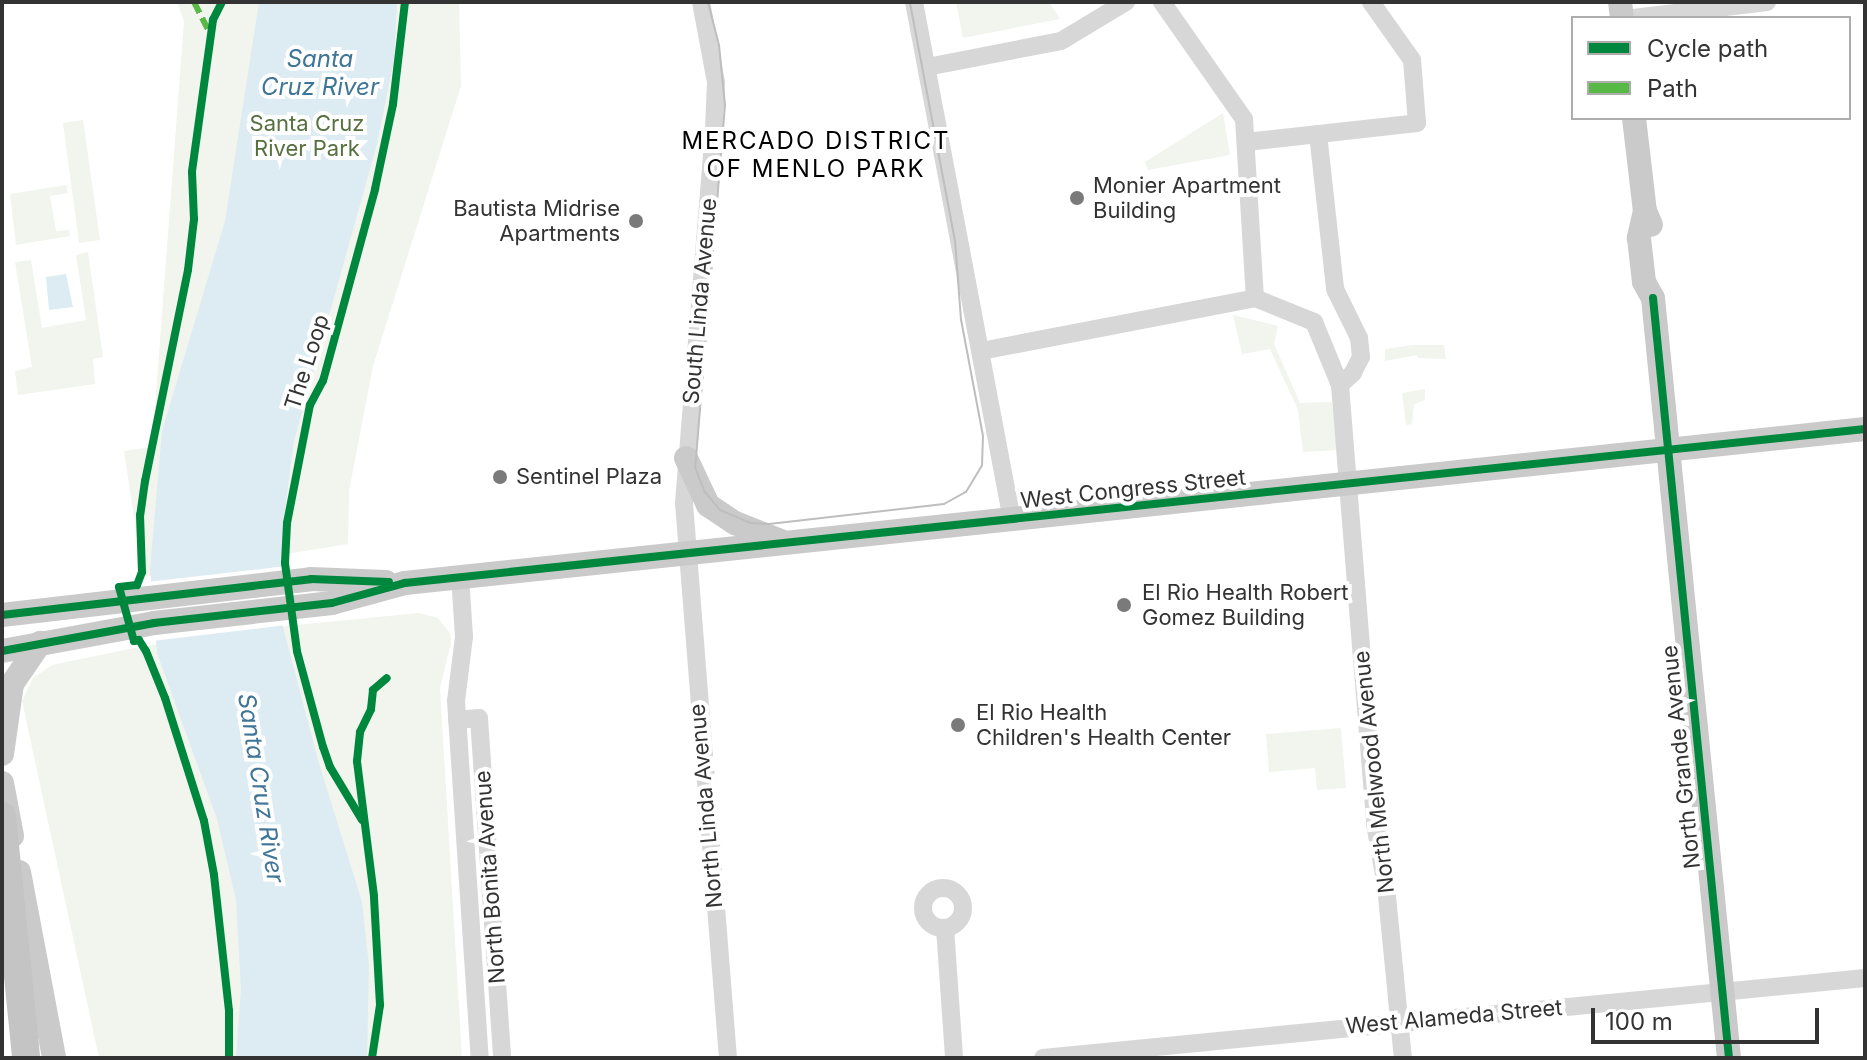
<!DOCTYPE html>
<html>
<head>
<meta charset="utf-8">
<style>
	body { margin:0 }
	#map { position:relative; width:1867px; height:1060px; overflow:hidden; background:#fff; font-family:Inter,sans-serif }
	div>[style] { position:absolute }
	.green>* { inset:0; background:#f1f5ed }
	.water>* { inset:0; background:#ddebf3 }
	.pier>* { inset:0; background:#fff }
	.minor>* { height:18px; margin:-9px; padding:0 9px; transform-origin:9px; border-radius:9px; background:#d7d7d7 }
	.minor>.ring { margin:-9px; padding:0; box-sizing:content-box; background:none; border:18px solid #d7d7d7; border-radius:50% }
	.major>* { height:24px; margin:-12px; padding:0 12px; transform-origin:12px; border-radius:12px; background:#cacaca }
	.highway>* { height:28px; margin:-14px; padding:0 14px; transform-origin:14px; border-radius:14px; background:#c4c4c4 }
	.tram>* { height:2px; margin:-1px; padding:0 1px; transform-origin:1px; border-radius:1px; background:#bebebe }
	.quiet>* { height:6px; margin-top:-3px; transform-origin:0; background:repeating-linear-gradient(90deg,#58b947 0 12px,transparent 0 18px) }
	.cycleway>* { height:8px; margin:-4px; padding:0 4px; transform-origin:4px; border-radius:4px; background:#00873e }
	.dots>* { width:22px; height:22px; translate:-50% -50%; box-sizing:border-box; border:4px solid #fff; border-radius:50% }
	span { translate:-50% -50%; white-space:nowrap; text-align:center; line-height:1.15; -webkit-text-stroke:8px #fff; paint-order:stroke }
	.park-label { font-size:22px; color:#56703f }
	.poi-label { font-size:22px; color:#333 }
	.left { translate:0 -50%; text-align:left }
	.right { translate:-100% -50%; text-align:right }
	.street-label { font-size:22px; color:#333 }
	.water-label { font-size:24px; color:#3f7597; font-style:italic }
	.neighbourhood-label { font-size:24px; color:#000; letter-spacing:2px }
	.frame { position:absolute; inset:0; border:4px solid #333; pointer-events:none }
	.legend { position:absolute; left:1571px; top:16px; width:280px; height:104px; box-sizing:border-box; background:#fff; border:2px solid #adadad; margin:0; padding:10px 14px; list-style:none; font-size:24px; color:#333 }
	.legend li { display:flex; align-items:center; gap:16px; height:40px }
	.legend b { width:40px; border:2px solid #adadad }
	.scale { position:absolute; left:1591px; top:1008px; width:228px; height:36px; box-sizing:border-box; border:4px solid #333; border-top:0; padding-left:10px; font-size:24px; line-height:28px; white-space:nowrap; color:#333; -webkit-text-stroke:6px #fff; paint-order:stroke }
</style>
</head>
<body>
<div id="map">
	<div class="green">
		<i style="clip-path:polygon(177px 2px,459px 2px,461px 86px,373px 366px,349px 491px,348px 544px,143px 577px,124px 451px,152px 447px,184px 21px)"></i>
		<i style="clip-path:polygon(956px 2px,1049px 2px,1060px 19px,963px 38px)"></i>
		<i style="clip-path:polygon(1223px 113px,1230px 155px,1148px 170px,1145px 162px)"></i>
		<i style="clip-path:polygon(83px 120px,100px 240px,79px 243px,63px 123px)"></i>
		<i style="clip-path:polygon(66px 185px,68px 193px,50px 196px,56px 231px,69px 230px,70px 236px,16px 245px,10px 194px)"></i>
		<i style="clip-path:polygon(88px 252px,103px 357px,93px 359px,95px 384px,18px 395px,15px 371px,32px 367px,15px 262px,31px 260px,42px 328px,86px 320px,76px 255px)"></i>
		<i style="clip-path:polygon(1233px 315px,1278px 326px,1274px 344px,1300px 403px,1332px 402px,1337px 450px,1303px 452px,1298px 410px,1270px 349px,1242px 354px)"></i>
		<i style="clip-path:polygon(1413px 345px,1444px 345px,1446px 359px,1418px 358px,1417px 355px,1385px 361px,1385px 349px)"></i>
		<i style="clip-path:polygon(1425px 389px,1425px 400px,1414px 404px,1412px 424px,1406px 425px,1402px 393px)"></i>
		<i style="clip-path:polygon(419px 613px,438px 618px,450px 633px,451px 643px,440px 688px,462px 1058px,99px 1058px,22px 701px,33px 678px,52px 665px,134px 648px,286px 626px)"></i>
		<i style="clip-path:polygon(1341px 728px,1346px 788px,1317px 790px,1315px 768px,1269px 772px,1266px 734px)"></i>
	</div>
	<div class="water">
		<i style="clip-path:polygon(259px 2px,397px 2px,394px 60px,377px 144px,294px 441px,283px 525px,283px 627px,318px 760px,362px 902px,369px 966px,367px 1058px,236px 1058px,241px 990px,236px 900px,217px 819px,157px 653px,150px 569px,162px 431px,225px 221px)"></i>
		<i style="clip-path:polygon(66px 274px,73px 307px,49px 310px,46px 277px)"></i>
	</div>
	<div class="pier">
		<i style="clip-path:polygon(287px 566px,287px 625px,152px 641px,147px 582px)"></i>
	</div>
	<div class="minor">
		<i style="left:701px;top:2px;width:81px;rotate:79.4deg"></i>
		<i style="left:716px;top:82px;width:48px;rotate:92.4deg"></i>
		<i style="left:714px;top:130px;width:374px;rotate:94.6deg"></i>
		<i style="left:684px;top:503px;width:557px;rotate:85.47deg"></i>
		<i style="left:914px;top:2px;width:527px;rotate:79.29deg"></i>
		<i style="left:1162px;top:2px;width:143px;rotate:55deg"></i>
		<i style="left:1244px;top:119px;width:179px;rotate:86.5deg"></i>
		<i style="left:1633px;top:18px;width:135px;rotate:-6.8deg"></i>
		<i style="left:927px;top:67px;width:136px;rotate:-11deg"></i>
		<i style="left:1061px;top:41px;width:76px;rotate:-31deg"></i>
		<i style="left:1318px;top:134px;width:156px;rotate:83.7deg"></i>
		<i style="left:1335px;top:289px;width:55px;rotate:63.9deg"></i>
		<i style="left:1359px;top:338px;width:19px;rotate:84deg"></i>
		<i style="left:1361px;top:357px;width:18px;rotate:117deg"></i>
		<i style="left:1353px;top:373px;width:18px;rotate:137deg"></i>
		<i style="left:1246px;top:142px;width:172px;rotate:-6.3deg"></i>
		<i style="left:1417px;top:123px;width:63px;rotate:-94.5deg"></i>
		<i style="left:1412px;top:60px;width:71px;rotate:-125.3deg"></i>
		<i style="left:981px;top:351px;width:279px;rotate:-10.9deg"></i>
		<i style="left:1255px;top:298px;width:64px;rotate:22.1deg"></i>
		<i style="left:1314px;top:322px;width:68px;rotate:67.6deg"></i>
		<i style="left:1340px;top:385px;width:440px;rotate:85.4deg"></i>
		<i style="left:1375px;top:824px;width:63px;rotate:79.9deg"></i>
		<i style="left:1386px;top:886px;width:173px;rotate:84.4deg"></i>
		<i style="left:460px;top:576px;width:61px;rotate:86.2deg"></i>
		<i style="left:464px;top:637px;width:64px;rotate:97.1deg"></i>
		<i style="left:456px;top:701px;width:358px;rotate:86.2deg"></i>
		<i style="left:457px;top:720px;width:22px;rotate:-5deg"></i>
		<i style="left:479px;top:718px;width:341px;rotate:86.1deg"></i>
		<i class="ring" style="left:923px;top:888px;width:22px;height:22px"></i>
		<i style="left:945px;top:928px;width:130px;rotate:86deg"></i>
		<i style="left:1043px;top:1058px;width:826px;rotate:-5.56deg"></i>
	</div>
	<div class="major">
		<i style="left:1620px;top:2px;width:16px;rotate:83deg"></i>
		<i style="left:1634px;top:118px;width:94px;rotate:83.3deg"></i>
		<i style="left:1645px;top:211px;width:15px;rotate:67deg"></i>
		<i style="left:1645px;top:211px;width:28px;rotate:103deg"></i>
		<i style="left:1639px;top:238px;width:44px;rotate:83.5deg"></i>
		<i style="left:1644px;top:282px;width:18px;rotate:61deg"></i>
		<i style="left:1653px;top:298px;width:764px;rotate:84.29deg"></i>
		<i style="left:686px;top:458px;width:52px;rotate:64.9deg"></i>
		<i style="left:708px;top:505px;width:32px;rotate:34deg"></i>
		<i style="left:735px;top:523px;width:49px;rotate:21.4deg"></i>
		<i style="left:2px;top:615px;width:311px;rotate:-6.6deg"></i>
		<i style="left:311px;top:579px;width:75px;rotate:2.3deg"></i>
		<i style="left:2px;top:651px;width:155px;rotate:-10.4deg"></i>
		<i style="left:154px;top:623px;width:179px;rotate:-6.4deg"></i>
		<i style="left:332px;top:603px;width:76px;rotate:-15.3deg"></i>
		<i style="left:405px;top:583px;width:1468px;rotate:-6.02deg"></i>
		<i style="left:2px;top:754px;width:71px;rotate:-81.9deg"></i>
		<i style="left:12px;top:684px;width:50px;rotate:-55.7deg"></i>
		<i style="left:2px;top:783px;width:54px;rotate:79.3deg"></i>
		<i style="left:19px;top:872px;width:189px;rotate:79.3deg"></i>
	</div>
	<div class="highway">
		<i style="left:2px;top:816px;width:243px;rotate:84.3deg"></i>
	</div>
	<div class="tram">
		<i style="left:708px;top:2px;width:44px;rotate:75.7deg"></i>
		<i style="left:719px;top:45px;width:60px;rotate:84.3deg"></i>
		<i style="left:725px;top:105px;width:363px;rotate:94.7deg"></i>
		<i style="left:695px;top:467px;width:26px;rotate:69deg"></i>
		<i style="left:704px;top:491px;width:25px;rotate:50deg"></i>
		<i style="left:720px;top:510px;width:33px;rotate:23deg"></i>
		<i style="left:750px;top:523px;width:19px;rotate:3deg"></i>
		<i style="left:769px;top:524px;width:176px;rotate:-6.5deg"></i>
		<i style="left:944px;top:504px;width:25px;rotate:-29deg"></i>
		<i style="left:966px;top:492px;width:31px;rotate:-59deg"></i>
		<i style="left:982px;top:465px;width:29px;rotate:-88deg"></i>
		<i style="left:983px;top:436px;width:118px;rotate:-100.7deg"></i>
		<i style="left:961px;top:320px;width:79px;rotate:-94.3deg"></i>
		<i style="left:955px;top:241px;width:243px;rotate:-100.7deg"></i>
	</div>
	<div class="quiet">
		<i style="left:194px;top:2px;width:36px;rotate:63deg"></i>
	</div>
	<div class="cycleway">
		<i style="left:222px;top:2px;width:20px;rotate:117deg"></i>
		<i style="left:213px;top:20px;width:153px;rotate:97.9deg"></i>
		<i style="left:192px;top:172px;width:47px;rotate:87.6deg"></i>
		<i style="left:194px;top:219px;width:51px;rotate:96.7deg"></i>
		<i style="left:188px;top:270px;width:215px;rotate:101.5deg"></i>
		<i style="left:145px;top:481px;width:34px;rotate:98deg"></i>
		<i style="left:140px;top:515px;width:57px;rotate:88deg"></i>
		<i style="left:142px;top:572px;width:14px;rotate:111deg"></i>
		<i style="left:137px;top:585px;width:18px;rotate:174deg"></i>
		<i style="left:119px;top:587px;width:56px;rotate:74.5deg"></i>
		<i style="left:134px;top:641px;width:5px;rotate:-11deg"></i>
		<i style="left:139px;top:640px;width:13px;rotate:58deg"></i>
		<i style="left:146px;top:651px;width:51px;rotate:68deg"></i>
		<i style="left:165px;top:698px;width:129px;rotate:72.4deg"></i>
		<i style="left:204px;top:821px;width:55px;rotate:79.5deg"></i>
		<i style="left:214px;top:875px;width:137px;rotate:83.7deg"></i>
		<i style="left:229px;top:1011px;width:47px;rotate:90deg"></i>
		<i style="left:1653px;top:298px;width:764px;rotate:84.29deg"></i>
		<i style="left:2px;top:615px;width:311px;rotate:-6.6deg"></i>
		<i style="left:311px;top:579px;width:78px;rotate:2.2deg"></i>
		<i style="left:2px;top:651px;width:155px;rotate:-10.4deg"></i>
		<i style="left:154px;top:623px;width:179px;rotate:-6.4deg"></i>
		<i style="left:332px;top:603px;width:76px;rotate:-15.3deg"></i>
		<i style="left:405px;top:583px;width:1468px;rotate:-6.02deg"></i>
		<i style="left:362px;top:820px;width:62px;rotate:-121.1deg"></i>
		<i style="left:330px;top:767px;width:21px;rotate:-109deg"></i>
		<i style="left:323px;top:747px;width:99px;rotate:-105.2deg"></i>
		<i style="left:297px;top:651px;width:89px;rotate:-97.8deg"></i>
		<i style="left:285px;top:563px;width:40px;rotate:-87.1deg"></i>
		<i style="left:287px;top:523px;width:120px;rotate:-79deg"></i>
		<i style="left:310px;top:405px;width:27px;rotate:-62deg"></i>
		<i style="left:323px;top:381px;width:199px;rotate:-74.8deg"></i>
		<i style="left:375px;top:189px;width:87px;rotate:-78deg"></i>
		<i style="left:393px;top:104px;width:103px;rotate:-83.3deg"></i>
		<i style="left:372px;top:1058px;width:54px;rotate:-81.4deg"></i>
		<i style="left:380px;top:1005px;width:109px;rotate:-93.2deg"></i>
		<i style="left:374px;top:896px;width:136px;rotate:-97.2deg"></i>
		<i style="left:357px;top:761px;width:29px;rotate:-84deg"></i>
		<i style="left:360px;top:732px;width:25px;rotate:-64deg"></i>
		<i style="left:371px;top:709px;width:19px;rotate:-84deg"></i>
		<i style="left:373px;top:690px;width:18px;rotate:-41deg"></i>
	</div>
	<div class="dots">
		<i style="left:1077px;top:198px;background:#7a7a7a"></i>
		<i style="left:636px;top:221px;background:#7a7a7a"></i>
		<i style="left:500px;top:477px;background:#7a7a7a"></i>
		<i style="left:1124px;top:605px;background:#7a7a7a"></i>
		<i style="left:958px;top:725px;background:#7a7a7a"></i>
	</div>
	<div class="park-label">
		<span style="left:307px;top:136px">Santa Cruz<br>River Park</span>
	</div>
	<div class="poi-label">
		<span class="left" style="left:1093px;top:198px">Monier Apartment<br>Building</span>
		<span class="right" style="left:620px;top:221px">Bautista Midrise<br>Apartments</span>
		<span class="left" style="left:516px;top:477px">Sentinel Plaza</span>
		<span class="left" style="left:1142px;top:605px">El Rio Health Robert<br>Gomez Building</span>
		<span class="left" style="left:976px;top:725px">El Rio Health<br>Children's Health Center</span>
	</div>
	<div class="street-label">
		<span style="left:700px;top:301px;rotate:-85deg">South Linda Avenue</span>
		<span style="left:307px;top:362px;rotate:-72deg">The Loop</span>
		<span style="left:1133px;top:489px;rotate:-6deg">West Congress Street</span>
		<span style="left:1681px;top:757px;rotate:-96deg">North Grande Avenue</span>
		<span style="left:1374px;top:772px;rotate:-96deg">North Melwood Avenue</span>
		<span style="left:706px;top:806px;rotate:-95deg">North Linda Avenue</span>
		<span style="left:490px;top:877px;rotate:-94deg">North Bonita Avenue</span>
		<span style="left:1454px;top:1017px;rotate:-5deg">West Alameda Street</span>
	</div>
	<div class="water-label">
		<span style="left:320px;top:73px">Santa<br>Cruz River</span>
		<span style="left:261px;top:788px;rotate:81deg">Santa Cruz River</span>
	</div>
	<div class="neighbourhood-label">
		<span style="left:816px;top:155px">MERCADO DISTRICT<br>OF MENLO PARK</span>
	</div>
	<div class="frame"></div>
	<ul class="legend">
	<li><b style="height:10px;background:#00873e"></b>Cycle path</li>
	<li><b style="height:10px;background:#58b947"></b>Path</li>
	</ul>
	<div class="scale">100 m</div>
</div>
</body>
</html>
